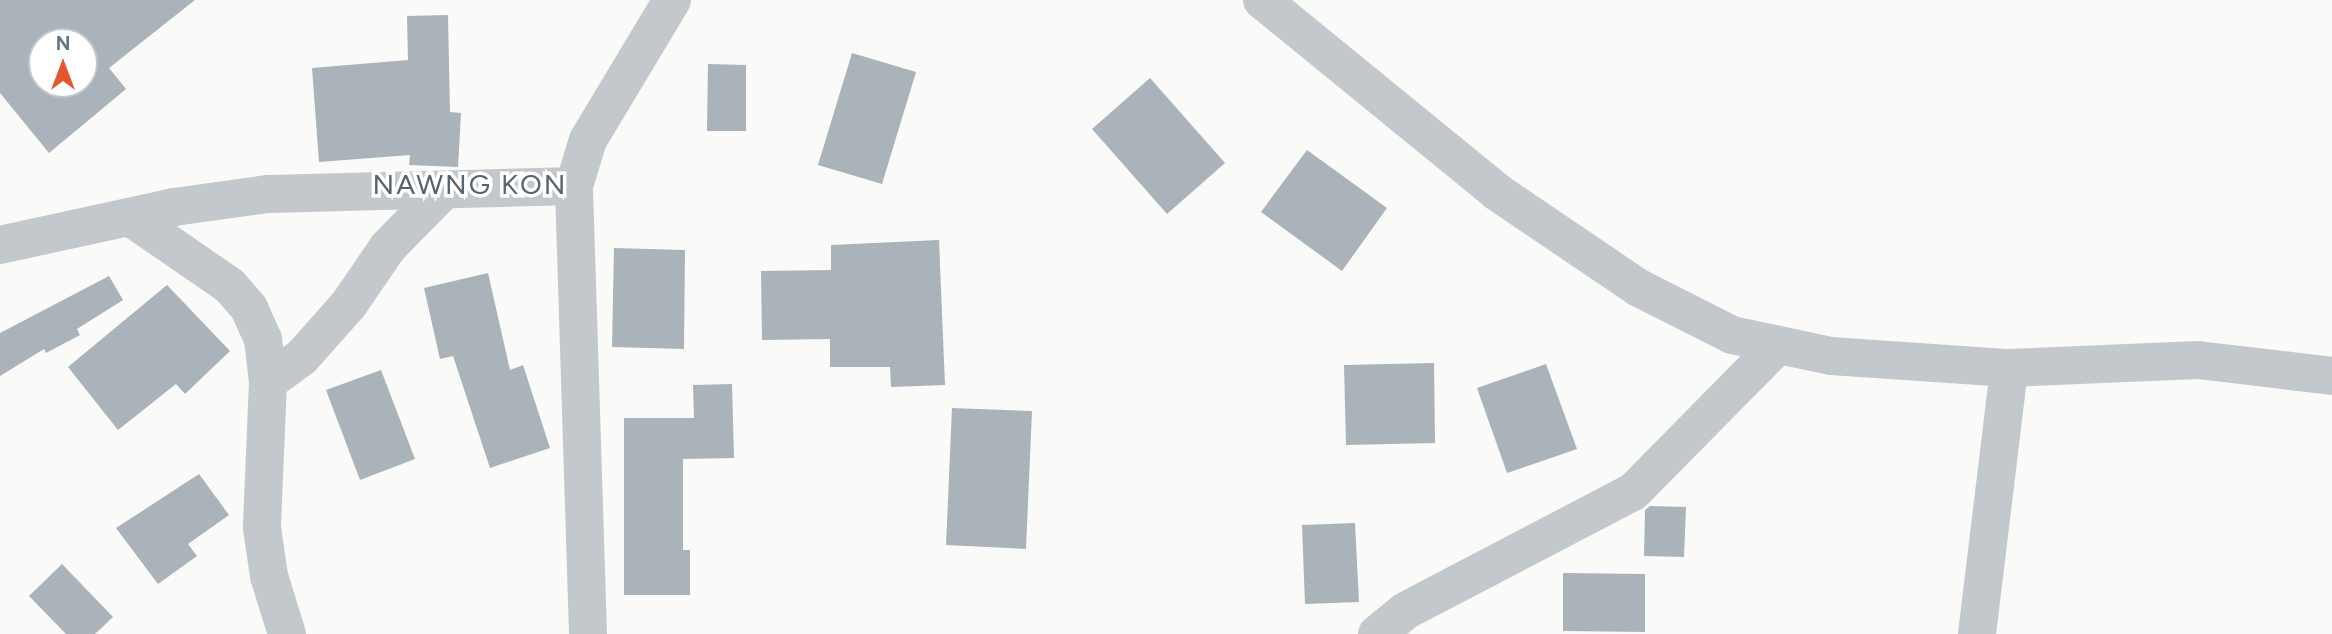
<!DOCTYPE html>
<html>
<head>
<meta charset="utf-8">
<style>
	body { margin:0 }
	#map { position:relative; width:2332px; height:634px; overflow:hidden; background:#fafaf8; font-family:Figtree,sans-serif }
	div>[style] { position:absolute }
	.building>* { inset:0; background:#aab3b9 }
	.minor>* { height:38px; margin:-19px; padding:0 19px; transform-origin:19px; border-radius:19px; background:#c3c8cc }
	span { translate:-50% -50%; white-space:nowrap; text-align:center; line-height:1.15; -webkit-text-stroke:7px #fff; paint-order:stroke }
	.quarter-label { font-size:28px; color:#57646e; letter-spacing:2px }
	.north { position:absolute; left:28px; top:28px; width:70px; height:70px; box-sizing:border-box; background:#fff; border:2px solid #c1c8cd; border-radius:50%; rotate:0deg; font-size:19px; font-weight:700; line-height:28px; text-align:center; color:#657683 }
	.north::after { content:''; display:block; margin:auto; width:24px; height:32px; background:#e4572e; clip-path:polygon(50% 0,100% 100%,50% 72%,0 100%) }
</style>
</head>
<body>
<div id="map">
	<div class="building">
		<i style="clip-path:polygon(evenodd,0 0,195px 0,109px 68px,126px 89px,49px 153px,0 93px,0 0,42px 42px,84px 42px,84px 84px,42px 84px,42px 42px)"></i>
		<i style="clip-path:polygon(448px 15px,450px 112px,461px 113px,458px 167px,409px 165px,410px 155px,319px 162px,312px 68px,408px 60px,407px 16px)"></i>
		<i style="clip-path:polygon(852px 53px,916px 72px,882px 184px,818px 165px)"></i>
		<i style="clip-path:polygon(708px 64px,746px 65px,746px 131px,707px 131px)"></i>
		<i style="clip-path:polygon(1150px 78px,1225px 163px,1167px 214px,1092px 129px)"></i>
		<i style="clip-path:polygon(1307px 150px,1387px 208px,1342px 271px,1261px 212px)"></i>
		<i style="clip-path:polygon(939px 240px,945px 385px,891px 387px,890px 367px,830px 367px,830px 339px,762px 340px,761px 271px,831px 270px,831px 245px)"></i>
		<i style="clip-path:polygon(614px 248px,685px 250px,684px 349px,612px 347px)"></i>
		<i style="clip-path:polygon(488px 273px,510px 370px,523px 365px,550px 448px,490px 468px,453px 356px,440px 359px,424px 288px)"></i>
		<i style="clip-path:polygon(109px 276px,123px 300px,77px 329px,80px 335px,46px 353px,44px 349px,0 376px,0 333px)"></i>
		<i style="clip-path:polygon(167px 285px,230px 351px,185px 394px,176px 384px,118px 430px,68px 367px)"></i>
		<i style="clip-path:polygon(1434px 363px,1435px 443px,1346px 445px,1344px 365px)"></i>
		<i style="clip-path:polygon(1546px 364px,1577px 449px,1507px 473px,1477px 388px)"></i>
		<i style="clip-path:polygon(381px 370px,415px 459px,360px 480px,326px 390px)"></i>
		<i style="clip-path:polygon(732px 384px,734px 458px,683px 459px,683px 550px,690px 550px,690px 595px,624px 595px,624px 418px,694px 418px,693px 385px)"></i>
		<i style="clip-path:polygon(952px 408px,1032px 411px,1026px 549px,946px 545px)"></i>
		<i style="clip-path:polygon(199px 474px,229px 515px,188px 544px,197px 556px,158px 584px,116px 528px)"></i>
		<i style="clip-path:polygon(1650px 506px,1686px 507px,1684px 557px,1644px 556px,1645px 510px)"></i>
		<i style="clip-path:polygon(1355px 523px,1359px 602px,1305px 604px,1302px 525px)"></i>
		<i style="clip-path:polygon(62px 564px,113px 617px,95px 634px,66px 634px,29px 596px)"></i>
		<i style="clip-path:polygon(1563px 573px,1645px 574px,1645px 632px,1563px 631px)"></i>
	</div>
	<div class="minor">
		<i style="left:1262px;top:0;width:303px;rotate:39.2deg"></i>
		<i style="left:1497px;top:192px;width:171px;rotate:34.1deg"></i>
		<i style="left:1639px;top:288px;width:104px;rotate:26.8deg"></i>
		<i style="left:1732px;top:335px;width:101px;rotate:12deg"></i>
		<i style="left:1831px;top:356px;width:178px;rotate:3.9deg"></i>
		<i style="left:2009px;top:368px;width:189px;rotate:-2.4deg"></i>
		<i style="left:2198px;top:360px;width:135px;rotate:6.8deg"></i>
		<i style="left:130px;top:217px;width:121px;rotate:34.6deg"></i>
		<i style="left:230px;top:286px;width:29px;rotate:49deg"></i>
		<i style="left:249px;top:308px;width:34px;rotate:66deg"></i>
		<i style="left:263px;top:339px;width:43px;rotate:83.4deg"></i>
		<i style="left:268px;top:382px;width:146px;rotate:92.4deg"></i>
		<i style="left:262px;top:528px;width:49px;rotate:81.7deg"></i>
		<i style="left:269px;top:576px;width:61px;rotate:72.8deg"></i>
		<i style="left:0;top:245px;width:178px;rotate:-12.3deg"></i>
		<i style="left:174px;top:207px;width:95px;rotate:-7.9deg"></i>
		<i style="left:268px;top:194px;width:306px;rotate:-1.5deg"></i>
		<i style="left:268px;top:382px;width:42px;rotate:-36.3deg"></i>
		<i style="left:302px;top:357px;width:71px;rotate:-48.4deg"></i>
		<i style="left:349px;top:304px;width:69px;rotate:-55.6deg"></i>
		<i style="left:388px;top:247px;width:80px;rotate:-45.5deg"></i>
		<i style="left:588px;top:634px;width:448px;rotate:-91.8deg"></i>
		<i style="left:574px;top:186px;width:48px;rotate:-73.1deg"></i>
		<i style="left:588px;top:140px;width:163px;rotate:-59deg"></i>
		<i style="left:1377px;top:634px;width:36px;rotate:-39deg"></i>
		<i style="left:1405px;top:611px;width:257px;rotate:-27.6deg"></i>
		<i style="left:1633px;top:492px;width:206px;rotate:-45.4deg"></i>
		<i style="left:1977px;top:634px;width:268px;rotate:-83.1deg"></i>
	</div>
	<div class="quarter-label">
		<span style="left:470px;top:184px">NAWNG KON</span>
	</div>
	<div class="north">N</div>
</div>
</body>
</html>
